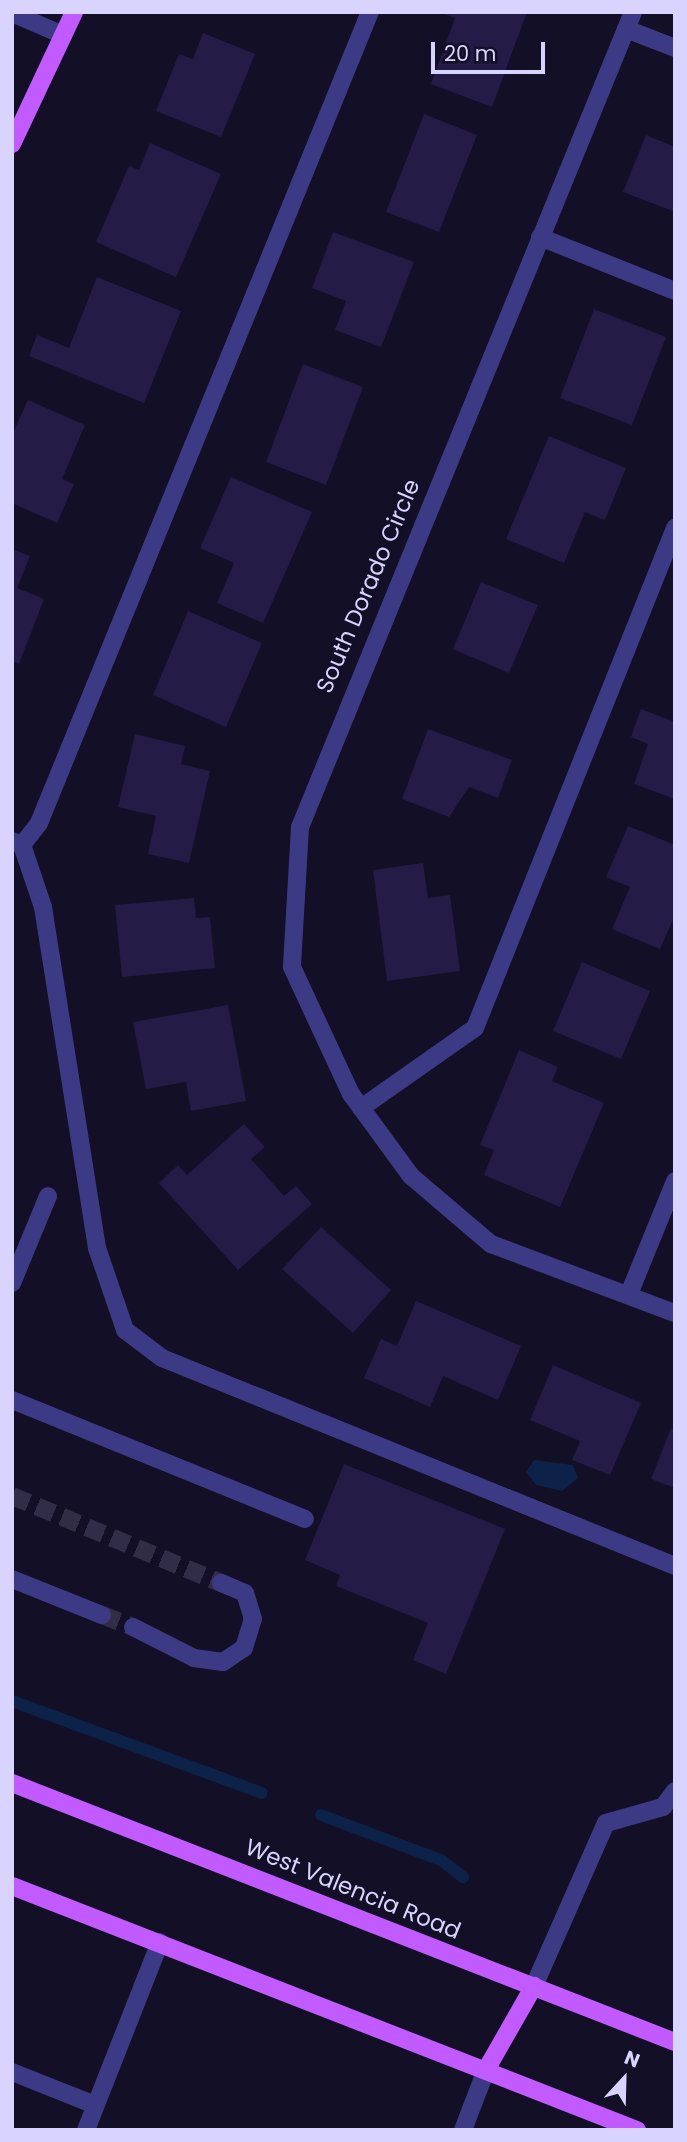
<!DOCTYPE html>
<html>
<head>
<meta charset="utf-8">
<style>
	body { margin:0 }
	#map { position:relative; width:687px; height:2142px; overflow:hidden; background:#130f26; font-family:Poppins,sans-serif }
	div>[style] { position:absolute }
	.water>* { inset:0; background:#0c2248 }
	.stream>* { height:12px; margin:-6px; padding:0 6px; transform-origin:6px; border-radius:6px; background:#0c2248 }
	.building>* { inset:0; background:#241b47 }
	.minor-tunnel>* { height:18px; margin-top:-9px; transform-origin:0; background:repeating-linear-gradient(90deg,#312d47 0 18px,transparent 0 27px) }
	.minor>* { height:18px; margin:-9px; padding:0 9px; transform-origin:9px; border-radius:9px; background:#3d3a85 }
	.major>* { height:18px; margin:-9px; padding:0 9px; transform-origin:9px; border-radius:9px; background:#c25bff }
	span { translate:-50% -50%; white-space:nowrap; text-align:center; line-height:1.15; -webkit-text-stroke:6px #130f26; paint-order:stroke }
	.street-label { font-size:23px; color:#d9d4ff }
	.frame { position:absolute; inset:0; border:14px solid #d9d4ff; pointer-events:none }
	.north { position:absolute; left:589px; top:2044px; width:70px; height:70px; -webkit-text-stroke:5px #130f26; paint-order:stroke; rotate:22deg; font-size:19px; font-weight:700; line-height:28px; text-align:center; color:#d9d4ff }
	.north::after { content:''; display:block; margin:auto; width:24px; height:32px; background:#d9d4ff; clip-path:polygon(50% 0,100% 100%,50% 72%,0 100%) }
	.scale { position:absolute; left:431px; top:42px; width:114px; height:32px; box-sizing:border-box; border:4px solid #d9d4ff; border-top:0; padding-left:9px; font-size:21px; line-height:24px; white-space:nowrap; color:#d9d4ff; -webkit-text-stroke:5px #130f26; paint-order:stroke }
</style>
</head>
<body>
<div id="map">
	<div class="water">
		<i style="clip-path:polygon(534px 1460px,573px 1465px,578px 1478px,562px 1491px,536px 1485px,526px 1472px)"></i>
	</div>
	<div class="stream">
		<i style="left:12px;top:1701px;width:266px;rotate:20.2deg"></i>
		<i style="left:321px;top:1815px;width:128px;rotate:20.6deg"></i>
		<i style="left:441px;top:1860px;width:28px;rotate:38deg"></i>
	</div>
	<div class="building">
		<i style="clip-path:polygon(439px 12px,527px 12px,492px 107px,431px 84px,455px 18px)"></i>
		<i style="clip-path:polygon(203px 33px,255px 54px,221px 137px,156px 111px,179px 54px,193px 59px)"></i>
		<i style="clip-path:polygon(424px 114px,477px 135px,439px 232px,386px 212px)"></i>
		<i style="clip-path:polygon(646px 135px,675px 147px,675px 212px,623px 192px)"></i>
		<i style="clip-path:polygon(150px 143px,221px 174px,176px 277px,96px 242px,129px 166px,139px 170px)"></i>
		<i style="clip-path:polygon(333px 232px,414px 262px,381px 347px,335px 330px,346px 301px,312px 288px)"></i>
		<i style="clip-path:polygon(97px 277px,181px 311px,144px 403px,29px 356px,37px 335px,69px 348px)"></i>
		<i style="clip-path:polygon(594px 309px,666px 337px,632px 425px,560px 398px)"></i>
		<i style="clip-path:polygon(303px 364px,363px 387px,326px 485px,266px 462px)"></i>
		<i style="clip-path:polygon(28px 400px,85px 425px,62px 479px,74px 484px,57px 523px,12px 503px,12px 435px)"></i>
		<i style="clip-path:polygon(549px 436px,626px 468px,605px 520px,585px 512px,564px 563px,506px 539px)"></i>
		<i style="clip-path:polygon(231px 477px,312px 512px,263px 623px,217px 603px,234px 563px,200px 548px)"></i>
		<i style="clip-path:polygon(12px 549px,30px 556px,17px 588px,44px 599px,19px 664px,12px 661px)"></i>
		<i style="clip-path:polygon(481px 582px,538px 605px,509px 673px,453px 649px)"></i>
		<i style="clip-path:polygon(188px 611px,262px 643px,226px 727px,153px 695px)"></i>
		<i style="clip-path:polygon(641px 709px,675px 722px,675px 799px,634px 784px,648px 744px,631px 737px)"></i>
		<i style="clip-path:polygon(428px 729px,512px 760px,498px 798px,469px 787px,449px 817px,402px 799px)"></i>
		<i style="clip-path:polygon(135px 734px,185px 746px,181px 764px,210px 771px,189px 863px,148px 854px,156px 816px,118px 807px)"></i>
		<i style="clip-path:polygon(628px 826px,675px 845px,675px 915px,660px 949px,612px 929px,630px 887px,606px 877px)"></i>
		<i style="clip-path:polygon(423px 863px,428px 898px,450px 895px,460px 971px,387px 981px,373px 870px)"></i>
		<i style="clip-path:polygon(194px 898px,196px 918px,210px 917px,215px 968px,122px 977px,115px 905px)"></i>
		<i style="clip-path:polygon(582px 962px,650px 991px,621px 1059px,553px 1031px)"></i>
		<i style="clip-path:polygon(228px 1005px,246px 1101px,191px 1111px,186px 1082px,146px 1089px,133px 1022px)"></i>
		<i style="clip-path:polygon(519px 1050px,558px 1067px,552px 1081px,604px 1103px,560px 1207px,484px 1175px,494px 1150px,480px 1145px)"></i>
		<i style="clip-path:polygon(244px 1124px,265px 1147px,251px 1159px,284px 1196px,296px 1186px,312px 1204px,238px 1270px,159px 1183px,178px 1165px,187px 1175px)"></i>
		<i style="clip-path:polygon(321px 1227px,391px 1290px,353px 1333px,282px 1269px)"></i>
		<i style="clip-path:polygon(416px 1301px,521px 1346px,498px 1400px,443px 1376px,430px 1407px,364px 1378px,381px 1339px,397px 1346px)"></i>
		<i style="clip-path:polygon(553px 1365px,641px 1403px,610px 1475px,572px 1460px,580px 1441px,530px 1420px)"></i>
		<i style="clip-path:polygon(671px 1428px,675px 1430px,675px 1488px,651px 1479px)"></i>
		<i style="clip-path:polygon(344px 1464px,505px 1529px,446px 1674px,413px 1660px,428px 1623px,336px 1586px,340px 1575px,305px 1560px)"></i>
	</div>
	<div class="minor-tunnel">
		<i style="left:12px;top:1496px;width:226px;rotate:22.6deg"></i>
		<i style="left:102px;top:1615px;width:33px;rotate:21deg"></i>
	</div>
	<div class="minor">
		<i style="left:633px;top:12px;width:880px;rotate:112.22deg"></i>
		<i style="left:300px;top:827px;width:140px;rotate:93.3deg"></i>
		<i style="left:292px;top:967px;width:140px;rotate:65.1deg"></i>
		<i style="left:351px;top:1094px;width:102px;rotate:53.8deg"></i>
		<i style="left:411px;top:1176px;width:105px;rotate:40.4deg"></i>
		<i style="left:491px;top:1244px;width:197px;rotate:20.6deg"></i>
		<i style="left:12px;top:13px;width:56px;rotate:23.3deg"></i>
		<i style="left:626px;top:29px;width:53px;rotate:21.2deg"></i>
		<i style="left:540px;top:237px;width:145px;rotate:21.8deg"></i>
		<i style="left:12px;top:841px;width:11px;rotate:22deg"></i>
		<i style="left:22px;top:845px;width:65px;rotate:71.3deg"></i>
		<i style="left:43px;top:907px;width:345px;rotate:81deg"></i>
		<i style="left:97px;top:1248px;width:87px;rotate:71.1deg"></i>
		<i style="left:125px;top:1330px;width:46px;rotate:37.1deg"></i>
		<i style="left:162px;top:1358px;width:554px;rotate:22.07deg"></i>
		<i style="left:22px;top:845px;width:28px;rotate:-52deg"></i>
		<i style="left:39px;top:823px;width:876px;rotate:-67.8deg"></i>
		<i style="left:361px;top:1108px;width:139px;rotate:-35.1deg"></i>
		<i style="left:475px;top:1028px;width:539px;rotate:-68.2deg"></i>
		<i style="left:12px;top:1283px;width:94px;rotate:-67.5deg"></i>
		<i style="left:629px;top:1294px;width:122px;rotate:-67.8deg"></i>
		<i style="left:12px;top:1400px;width:316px;rotate:22.1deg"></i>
		<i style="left:12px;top:1579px;width:97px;rotate:21.8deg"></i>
		<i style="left:133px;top:1627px;width:68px;rotate:26.9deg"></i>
		<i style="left:194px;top:1658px;width:29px;rotate:8deg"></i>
		<i style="left:223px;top:1662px;width:25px;rotate:-34deg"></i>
		<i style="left:244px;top:1648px;width:30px;rotate:-73deg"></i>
		<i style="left:253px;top:1619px;width:27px;rotate:-107deg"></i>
		<i style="left:245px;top:1593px;width:26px;rotate:-157deg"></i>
		<i style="left:534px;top:1986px;width:178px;rotate:-66.2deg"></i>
		<i style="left:606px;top:1823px;width:59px;rotate:-15.7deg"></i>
		<i style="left:663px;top:1807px;width:20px;rotate:-53deg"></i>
		<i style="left:12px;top:2072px;width:89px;rotate:21.7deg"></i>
		<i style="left:86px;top:2130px;width:202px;rotate:-68.5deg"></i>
		<i style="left:463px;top:2130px;width:64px;rotate:-69deg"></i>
	</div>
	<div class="major">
		<i style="left:12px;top:144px;width:146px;rotate:-64.8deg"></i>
		<i style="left:12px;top:1783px;width:712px;rotate:21.34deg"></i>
		<i style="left:12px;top:1886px;width:671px;rotate:21.33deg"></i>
		<i style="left:486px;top:2070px;width:97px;rotate:-60.3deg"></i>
	</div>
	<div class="street-label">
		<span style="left:368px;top:586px;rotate:-67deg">South Dorado Circle</span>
		<span style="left:353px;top:1889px;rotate:22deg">West Valencia Road</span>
	</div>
	<div class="frame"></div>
	<div class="north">N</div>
	<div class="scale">20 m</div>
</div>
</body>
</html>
